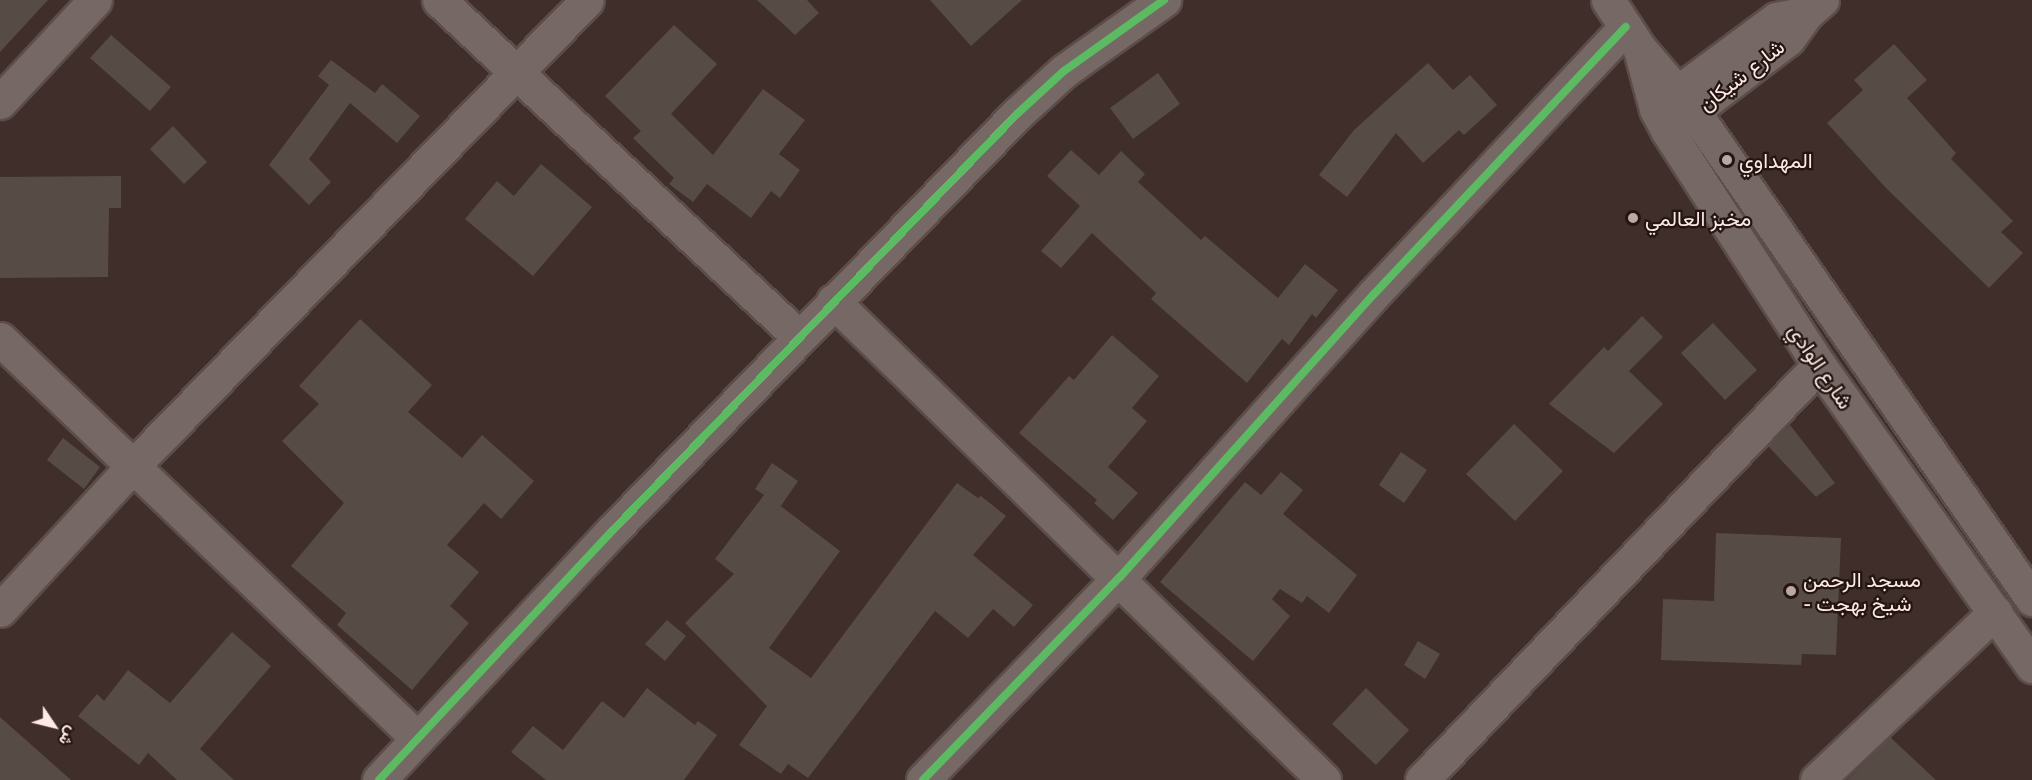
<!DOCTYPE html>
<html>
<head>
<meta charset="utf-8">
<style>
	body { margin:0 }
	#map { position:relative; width:2032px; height:780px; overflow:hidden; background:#3f2e2a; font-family:"IBM Plex Sans",Vazirmatn,sans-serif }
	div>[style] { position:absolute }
	.building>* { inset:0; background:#574b46 }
	.roads { filter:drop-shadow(2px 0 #5c4d4a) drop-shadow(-2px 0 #5c4d4a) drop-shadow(0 2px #5c4d4a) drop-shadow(0 -2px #5c4d4a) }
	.street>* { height:33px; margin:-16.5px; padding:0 16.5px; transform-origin:16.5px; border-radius:16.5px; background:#756865 }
	.secondary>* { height:33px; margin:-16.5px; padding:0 16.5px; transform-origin:16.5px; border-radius:16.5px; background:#756865 }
	.cycleway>* { height:8px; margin:-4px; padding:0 4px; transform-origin:4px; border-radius:4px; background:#5cba63 }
	.dots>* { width:16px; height:16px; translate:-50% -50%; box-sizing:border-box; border:3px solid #231612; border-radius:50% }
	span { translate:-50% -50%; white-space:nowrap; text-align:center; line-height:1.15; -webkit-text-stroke:4.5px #231612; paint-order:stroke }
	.street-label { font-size:21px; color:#fee9e4 }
	.poi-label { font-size:21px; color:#fee9e4 }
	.left { translate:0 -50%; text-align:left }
	.north { position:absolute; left:24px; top:696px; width:60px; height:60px; -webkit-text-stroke:4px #231612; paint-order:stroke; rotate:125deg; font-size:16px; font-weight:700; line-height:24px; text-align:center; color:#fee9e4 }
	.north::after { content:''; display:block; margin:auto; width:21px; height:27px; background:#fee9e4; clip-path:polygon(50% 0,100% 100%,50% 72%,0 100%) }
</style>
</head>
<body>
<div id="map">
	<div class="building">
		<i style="clip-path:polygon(0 0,48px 0,0 52px)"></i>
		<i style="clip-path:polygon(757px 0,807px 0,819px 13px,795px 35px)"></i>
		<i style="clip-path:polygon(930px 0,1022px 0,971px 46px)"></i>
		<i style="clip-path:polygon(674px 25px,717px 64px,671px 114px,713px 155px,763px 89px,805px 120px,779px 154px,800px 170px,780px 198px,771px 191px,751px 218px,707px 184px,693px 202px,669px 184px,674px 178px,633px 138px,641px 131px,605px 96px)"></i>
		<i style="clip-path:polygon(111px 35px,171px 87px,150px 111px,90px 58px)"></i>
		<i style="clip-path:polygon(1894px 44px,1927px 80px,1907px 98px,1956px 153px,1951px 159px,2013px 221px,2001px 232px,2023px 253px,1989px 288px,1886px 188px,1827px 123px,1863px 90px,1854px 80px)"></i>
		<i style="clip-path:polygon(331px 60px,375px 93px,382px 84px,420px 116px,397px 143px,350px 103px,309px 159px,331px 182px,309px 205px,269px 165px,329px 85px,318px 76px)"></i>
		<i style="clip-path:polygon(1428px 63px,1453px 90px,1470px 75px,1497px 105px,1464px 135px,1459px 130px,1423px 163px,1396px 133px,1347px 197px,1319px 175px,1354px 130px)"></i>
		<i style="clip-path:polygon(1158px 73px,1180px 104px,1133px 139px,1110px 108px)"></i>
		<i style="clip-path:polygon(173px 126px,207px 162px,184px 184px,150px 149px)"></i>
		<i style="clip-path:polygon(1071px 150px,1099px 175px,1121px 151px,1145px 174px,1138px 182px,1201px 240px,1205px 236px,1278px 298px,1305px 264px,1338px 290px,1316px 318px,1312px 314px,1289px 345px,1282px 339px,1247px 383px,1151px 299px,1156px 293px,1092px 233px,1061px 268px,1041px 251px,1080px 206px,1047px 176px)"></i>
		<i style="clip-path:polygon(541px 164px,592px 207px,533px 276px,465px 219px,497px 181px,514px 196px)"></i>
		<i style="clip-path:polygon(121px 176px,121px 208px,109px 208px,108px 277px,0 278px,0 177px)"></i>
		<i style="clip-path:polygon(1642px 316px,1663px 337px,1629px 371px,1663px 404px,1614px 453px,1549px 404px,1604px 347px,1608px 351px)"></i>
		<i style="clip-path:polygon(360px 319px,432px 385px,408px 412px,462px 458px,482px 435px,534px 481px,501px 519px,484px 503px,447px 545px,479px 572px,450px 606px,469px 623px,412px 690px,337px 625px,346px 613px,291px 566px,344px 503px,282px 441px,319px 404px,299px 386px)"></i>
		<i style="clip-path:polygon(1713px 323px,1757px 370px,1725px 400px,1681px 353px)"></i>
		<i style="clip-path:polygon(1112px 335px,1159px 376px,1132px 408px,1147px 421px,1108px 467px,1138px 493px,1113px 520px,1094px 503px,1097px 500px,1019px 433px,1069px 376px,1074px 380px)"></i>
		<i style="clip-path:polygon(1514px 424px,1563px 471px,1515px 521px,1466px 474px)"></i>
		<i style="clip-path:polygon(1790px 425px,1835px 483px,1816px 497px,1768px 446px)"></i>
		<i style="clip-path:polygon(63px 438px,100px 467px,84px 489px,47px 460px)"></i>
		<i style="clip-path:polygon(1401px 452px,1427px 470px,1404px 503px,1379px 485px)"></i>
		<i style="clip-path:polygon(772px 463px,798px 481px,781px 506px,778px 504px,840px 551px,769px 648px,811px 678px,957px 483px,978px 498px,981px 496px,1006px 516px,973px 555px,1033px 605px,1014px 627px,993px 609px,968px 638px,935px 611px,808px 778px,788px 764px,781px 774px,739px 745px,767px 706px,685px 623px,734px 574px,715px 559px,764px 495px,755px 489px)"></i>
		<i style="clip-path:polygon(1281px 472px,1303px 490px,1283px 514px,1357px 575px,1329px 613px,1307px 596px,1302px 603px,1280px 589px,1272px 599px,1290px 616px,1253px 661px,1160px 582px,1245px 482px,1261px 495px)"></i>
		<i style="clip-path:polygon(1716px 533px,1841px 538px,1836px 655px,1802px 654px,1801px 665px,1661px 660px,1663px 599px,1714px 601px)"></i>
		<i style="clip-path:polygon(667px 620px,686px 636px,665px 661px,645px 644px)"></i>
		<i style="clip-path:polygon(232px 632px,271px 666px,200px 749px,234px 780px,177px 780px,148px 753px,139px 765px,78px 716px,97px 694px,104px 701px,128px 670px,170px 703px)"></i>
		<i style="clip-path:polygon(1418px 641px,1440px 654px,1425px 679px,1404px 665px)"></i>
		<i style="clip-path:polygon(647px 688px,695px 725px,698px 721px,717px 735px,684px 780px,546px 780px,511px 752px,533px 726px,563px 750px,602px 701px,624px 718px)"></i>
		<i style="clip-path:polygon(1366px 688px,1409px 730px,1376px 765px,1332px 724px)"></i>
		<i style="clip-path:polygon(0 717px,71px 780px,0 780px)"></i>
		<i style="clip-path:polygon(1890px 737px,1936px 780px,1847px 780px)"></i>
	</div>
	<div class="roads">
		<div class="street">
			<i style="left:439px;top:0;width:493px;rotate:43.1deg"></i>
			<i style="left:0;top:102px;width:139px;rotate:-47deg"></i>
			<i style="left:833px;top:301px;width:686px;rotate:44.29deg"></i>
			<i style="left:0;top:339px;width:576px;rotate:43.73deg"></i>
			<i style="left:0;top:610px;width:193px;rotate:-47.3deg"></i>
			<i style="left:131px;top:468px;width:653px;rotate:-45.74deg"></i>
			<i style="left:379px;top:780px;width:342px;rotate:-46.9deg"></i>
			<i style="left:613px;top:530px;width:580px;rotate:-45.84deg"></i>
			<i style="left:1017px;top:114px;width:64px;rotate:-42.5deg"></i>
			<i style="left:1064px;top:71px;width:123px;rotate:-35.4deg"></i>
			<i style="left:923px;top:780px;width:283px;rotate:-45.9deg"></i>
			<i style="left:1120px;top:577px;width:380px;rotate:-48.1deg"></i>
			<i style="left:1374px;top:294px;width:367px;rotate:-46.7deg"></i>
			<i style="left:1422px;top:780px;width:574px;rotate:-46.27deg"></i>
			<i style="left:1817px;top:780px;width:245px;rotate:-43.3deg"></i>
		</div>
		<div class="secondary">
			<i style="left:1608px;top:0;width:59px;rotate:56.9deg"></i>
			<i style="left:1640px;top:49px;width:83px;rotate:49.4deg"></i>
			<i style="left:1694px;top:112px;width:593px;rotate:55.24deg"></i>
			<i style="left:1641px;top:53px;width:58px;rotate:75deg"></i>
			<i style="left:1656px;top:109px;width:24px;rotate:62deg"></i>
			<i style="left:1667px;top:130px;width:280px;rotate:57.1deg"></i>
			<i style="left:1819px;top:365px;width:369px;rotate:54.7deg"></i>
			<i style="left:1663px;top:103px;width:141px;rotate:-36.6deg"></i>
			<i style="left:1776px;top:19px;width:32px;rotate:-11deg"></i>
			<i style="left:1676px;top:124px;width:141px;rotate:-37.2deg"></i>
			<i style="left:1788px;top:39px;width:32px;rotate:-54deg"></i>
			<i style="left:1807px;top:13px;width:20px;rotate:-41deg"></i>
		</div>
	</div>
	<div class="cycleway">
		<i style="left:379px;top:780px;width:342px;rotate:-46.9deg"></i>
		<i style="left:613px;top:530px;width:580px;rotate:-45.84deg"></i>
		<i style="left:1017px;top:114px;width:64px;rotate:-42.5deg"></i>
		<i style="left:1064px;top:71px;width:123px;rotate:-35.4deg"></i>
		<i style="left:923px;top:780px;width:283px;rotate:-45.9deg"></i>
		<i style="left:1120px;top:577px;width:380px;rotate:-48.1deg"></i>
		<i style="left:1374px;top:294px;width:367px;rotate:-46.7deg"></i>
	</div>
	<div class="dots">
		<i style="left:1727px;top:160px;background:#bba8a3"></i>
		<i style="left:1633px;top:218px;background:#bba8a3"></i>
		<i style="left:1791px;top:591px;background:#bba8a3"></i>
	</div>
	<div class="street-label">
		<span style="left:1741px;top:75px;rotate:-38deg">شارع شيكان</span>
		<span style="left:1821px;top:366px;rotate:56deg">شارع الوادي</span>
	</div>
	<div class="poi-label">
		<span class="left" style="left:1739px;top:160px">المهداوي</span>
		<span class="left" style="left:1645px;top:218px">مخبز العالمي</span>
		<span class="left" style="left:1803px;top:591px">مسجد الرحمن<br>- شيخ بهجت</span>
	</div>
	<div class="north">ش</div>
</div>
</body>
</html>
